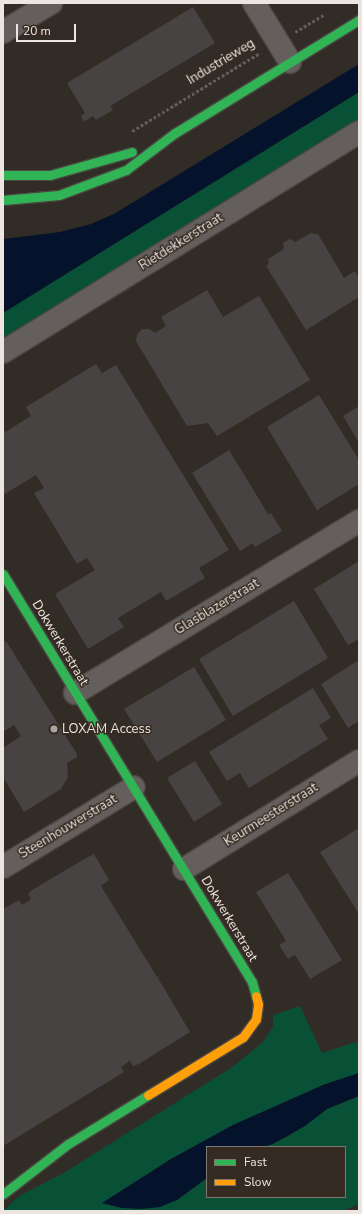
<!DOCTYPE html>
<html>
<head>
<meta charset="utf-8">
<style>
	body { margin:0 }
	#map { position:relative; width:362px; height:1214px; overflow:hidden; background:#322c26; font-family:"Nunito Sans",sans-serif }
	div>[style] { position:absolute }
	.green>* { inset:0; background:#085137 }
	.water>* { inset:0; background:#04132b }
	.building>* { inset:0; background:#474342 }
	.path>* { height:2.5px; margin-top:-1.25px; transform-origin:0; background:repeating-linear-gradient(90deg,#625d5a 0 3px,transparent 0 5px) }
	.roads { filter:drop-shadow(1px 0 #4b4742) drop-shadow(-1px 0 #4b4742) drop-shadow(0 1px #4b4742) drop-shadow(0 -1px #4b4742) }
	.street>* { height:22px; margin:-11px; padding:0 11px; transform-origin:11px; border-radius:11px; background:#645f5c }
	.fast>* { height:9px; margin:-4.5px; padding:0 4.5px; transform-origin:4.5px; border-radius:4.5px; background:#30b455 }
	.slow>* { height:9px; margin:-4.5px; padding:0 4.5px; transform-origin:4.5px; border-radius:4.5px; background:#ff9f0a }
	.dots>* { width:11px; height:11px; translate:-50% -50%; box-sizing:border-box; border:2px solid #362b22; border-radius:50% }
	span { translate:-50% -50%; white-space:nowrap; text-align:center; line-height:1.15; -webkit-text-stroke:3px #362b22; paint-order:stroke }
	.street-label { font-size:13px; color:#ede6e0 }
	.poi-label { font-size:13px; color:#ede6e0 }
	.left { translate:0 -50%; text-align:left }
	.frame { position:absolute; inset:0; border:4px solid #ede6e0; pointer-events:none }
	.legend { position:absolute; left:206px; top:1146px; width:140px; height:52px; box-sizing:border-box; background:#362b22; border:1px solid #7f766e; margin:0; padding:5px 7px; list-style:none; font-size:12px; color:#ede6e0 }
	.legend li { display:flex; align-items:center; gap:8px; height:20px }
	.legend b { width:20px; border:1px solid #7f766e }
	.scale { position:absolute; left:16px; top:24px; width:60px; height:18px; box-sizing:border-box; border:2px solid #ede6e0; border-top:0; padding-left:5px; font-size:12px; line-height:14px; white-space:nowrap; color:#ede6e0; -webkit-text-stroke:3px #362b22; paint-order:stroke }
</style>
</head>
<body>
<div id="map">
	<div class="green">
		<i style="clip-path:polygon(359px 92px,359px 119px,3px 338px,3px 313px)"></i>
		<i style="clip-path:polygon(300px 1006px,322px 1053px,359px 1041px,359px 1073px,323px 1085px,233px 1125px,171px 1159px,103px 1203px,122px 1208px,177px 1200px,207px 1178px,207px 1197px,345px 1197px,345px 1147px,263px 1147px,289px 1136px,327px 1109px,359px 1096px,359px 1204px,342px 1211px,3px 1211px,19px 1196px,62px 1174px,234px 1066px,263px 1042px,273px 1027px,273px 1015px)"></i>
	</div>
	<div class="water">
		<i style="clip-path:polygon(359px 64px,359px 92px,3px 313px,3px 239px,60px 232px,91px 224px,114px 214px)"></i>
		<i style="clip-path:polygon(359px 1073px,359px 1096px,327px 1109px,305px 1126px,273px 1144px,263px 1147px,207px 1147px,207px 1178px,177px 1200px,160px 1207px,142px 1209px,122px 1208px,102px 1203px,171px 1159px,233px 1125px,323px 1085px)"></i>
	</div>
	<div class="building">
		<i style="clip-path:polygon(193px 7px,215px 43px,110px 106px,113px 110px,96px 120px,93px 116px,84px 122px,81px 116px,85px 113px,67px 83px)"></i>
		<i style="clip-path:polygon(311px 233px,318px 234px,344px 278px,355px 271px,359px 278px,359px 297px,306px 330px,266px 266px,269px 264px,268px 259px,284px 249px,283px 243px,290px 239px,295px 242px)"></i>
		<i style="clip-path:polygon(207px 290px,223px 317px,259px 296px,310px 380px,217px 436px,208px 423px,187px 426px,136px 341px,137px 334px,142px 329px,149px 329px,155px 333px,166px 326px,161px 317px)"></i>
		<i style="clip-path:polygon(96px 364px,102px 373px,116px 365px,229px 550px,199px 568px,205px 578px,166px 601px,161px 592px,118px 618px,124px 627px,88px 649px,55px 594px,95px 570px,87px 558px,77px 564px,34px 493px,44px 488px,36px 475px,3px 495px,3px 428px,5px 432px,31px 416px,26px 407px)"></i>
		<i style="clip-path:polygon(319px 395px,359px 460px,359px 484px,317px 510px,267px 427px)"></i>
		<i style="clip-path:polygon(359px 406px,359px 443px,343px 416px)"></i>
		<i style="clip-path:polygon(229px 450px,268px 514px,271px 513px,282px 531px,255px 547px,253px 543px,240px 551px,192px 473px)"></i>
		<i style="clip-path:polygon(359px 561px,359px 639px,348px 645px,314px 589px)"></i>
		<i style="clip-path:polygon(294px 601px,328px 658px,233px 716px,199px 659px)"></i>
		<i style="clip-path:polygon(6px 641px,77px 754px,77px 757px,67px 763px,68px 777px,61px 789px,24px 812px,3px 777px,3px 748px,21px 736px,14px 725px,3px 732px,3px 642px)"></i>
		<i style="clip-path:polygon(359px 660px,359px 721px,348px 728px,321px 684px)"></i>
		<i style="clip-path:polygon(194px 667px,226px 720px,157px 762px,124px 709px)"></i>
		<i style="clip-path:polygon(313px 688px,331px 718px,319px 725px,328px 739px,249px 788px,240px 773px,227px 781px,209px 752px)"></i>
		<i style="clip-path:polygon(195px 761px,222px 804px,194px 822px,167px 778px)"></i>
		<i style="clip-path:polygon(359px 828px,359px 914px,320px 852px)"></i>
		<i style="clip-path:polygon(87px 854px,89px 857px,94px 854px,109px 880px,101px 886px,157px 977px,160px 976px,158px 978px,190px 1032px,139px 1064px,133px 1066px,130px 1061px,121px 1067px,124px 1072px,3px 1146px,3px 909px,19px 900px,22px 905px,31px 899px,28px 894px,32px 890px,88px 857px)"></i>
		<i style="clip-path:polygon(288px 873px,342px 960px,310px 979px,295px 955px,288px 959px,279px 945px,286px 941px,256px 892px)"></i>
	</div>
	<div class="path">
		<i style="left:295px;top:32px;width:35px;rotate:-31deg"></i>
		<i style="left:132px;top:131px;width:150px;rotate:-31.4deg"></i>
	</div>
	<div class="roads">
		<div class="street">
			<i style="left:254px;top:3px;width:69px;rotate:58.6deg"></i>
			<i style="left:3px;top:32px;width:56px;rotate:-31.1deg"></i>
			<i style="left:3px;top:352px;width:418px;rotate:-31.7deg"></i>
			<i style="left:75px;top:693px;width:332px;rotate:-31.2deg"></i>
			<i style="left:3px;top:867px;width:153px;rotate:-31.4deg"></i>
			<i style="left:184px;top:869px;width:206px;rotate:-31.7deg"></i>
		</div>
		<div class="fast">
			<i style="left:3px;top:175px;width:47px"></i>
			<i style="left:50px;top:175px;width:85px;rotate:-15.7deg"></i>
			<i style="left:3px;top:200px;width:56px;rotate:-5.1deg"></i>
			<i style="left:59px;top:195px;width:72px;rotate:-20.5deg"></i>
			<i style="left:126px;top:170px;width:61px;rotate:-37.1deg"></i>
			<i style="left:175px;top:133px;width:216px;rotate:-31.6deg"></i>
			<i style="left:3px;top:574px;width:478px;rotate:58.6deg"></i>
			<i style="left:252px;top:982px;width:15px;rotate:74deg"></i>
			<i style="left:3px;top:1194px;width:82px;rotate:-37.6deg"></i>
			<i style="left:68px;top:1144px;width:94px;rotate:-31.5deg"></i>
		</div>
		<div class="slow">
			<i style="left:148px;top:1095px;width:111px;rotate:-31.4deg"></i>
			<i style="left:243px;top:1037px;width:22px;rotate:-54deg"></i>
			<i style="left:256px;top:1019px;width:15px;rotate:-82deg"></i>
			<i style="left:258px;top:1004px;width:8px;rotate:-104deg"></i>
		</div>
	</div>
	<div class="dots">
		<i style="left:54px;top:729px;background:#aca59f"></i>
	</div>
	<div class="street-label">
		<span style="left:221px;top:62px;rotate:-31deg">Industrieweg</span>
		<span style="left:181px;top:242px;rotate:-32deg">Rietdekkerstraat</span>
		<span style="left:217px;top:607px;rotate:-31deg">Glasblazerstraat</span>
		<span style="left:60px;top:643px;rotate:59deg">Dokwerkerstraat</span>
		<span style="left:271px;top:815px;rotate:-32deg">Keurmeesterstraat</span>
		<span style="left:68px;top:827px;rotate:-31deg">Steenhouwerstraat</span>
		<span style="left:229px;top:919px;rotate:59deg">Dokwerkerstraat</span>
	</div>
	<div class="poi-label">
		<span class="left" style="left:62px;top:729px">LOXAM Access</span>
	</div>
	<div class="frame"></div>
	<ul class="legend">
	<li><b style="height:5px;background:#30b455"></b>Fast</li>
	<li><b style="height:5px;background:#ff9f0a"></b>Slow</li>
	</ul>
	<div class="scale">20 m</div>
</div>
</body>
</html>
